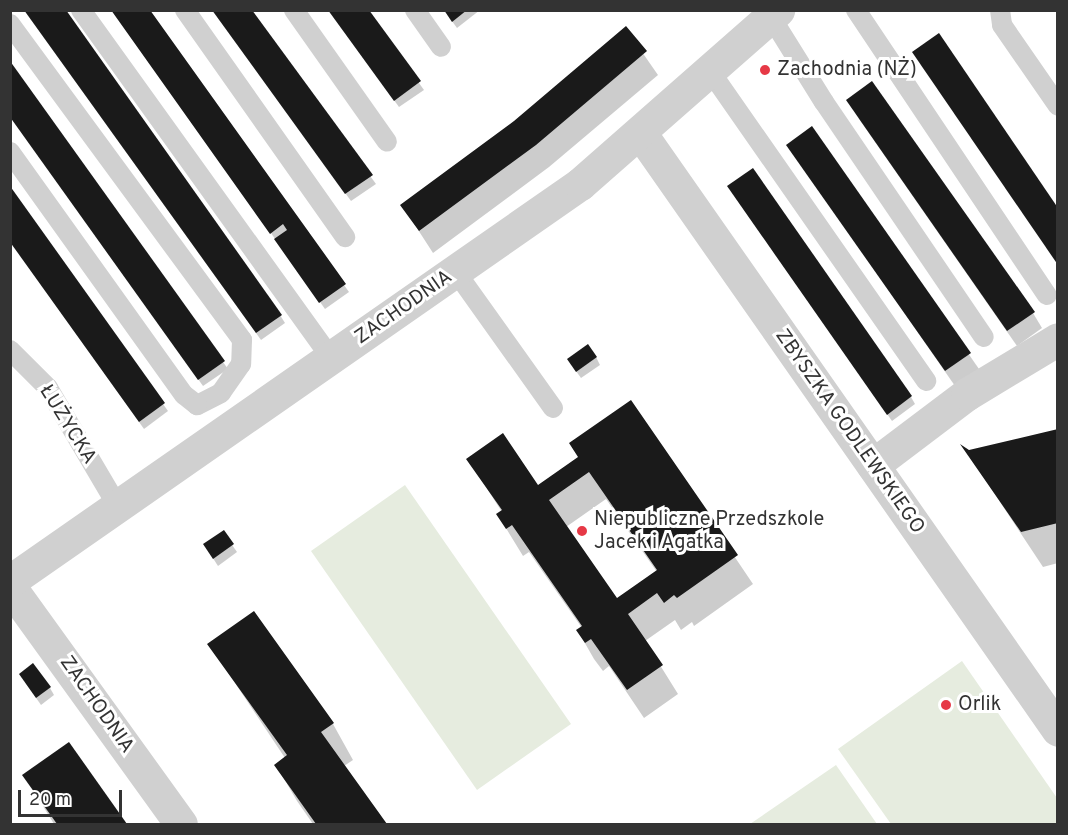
<!DOCTYPE html>
<html>
<head>
<meta charset="utf-8">
<style>
	body { margin:0 }
	#map { position:relative; width:1068px; height:835px; overflow:hidden; background:#fff; font-family:Overpass,sans-serif }
	div>[style] { position:absolute }
	.green>* { inset:0; background:#e6ecdf }
	.shadow>* { inset:0; background:#0003 }
	.building>* { inset:0; background:#1a1a1a }
	.service>* { height:20px; margin:-10px; padding:0 10px; transform-origin:10px; border-radius:10px; background:#d0d0d0 }
	.minor>* { height:33px; margin:-16.5px; padding:0 16.5px; transform-origin:16.5px; border-radius:16.5px; background:#d0d0d0 }
	.tertiary>* { height:33px; margin:-16.5px; padding:0 16.5px; transform-origin:16.5px; border-radius:16.5px; background:#d0d0d0 }
	.dots>* { width:16px; height:16px; translate:-50% -50%; box-sizing:border-box; border:3px solid #fff; border-radius:50% }
	span { translate:-50% -50%; white-space:nowrap; text-align:center; line-height:1.15; -webkit-text-stroke:6px #fff; paint-order:stroke }
	.poi-label { font-size:20px; color:#333 }
	.left { translate:0 -50%; text-align:left }
	.street-label { font-size:20px; color:#333 }
	.frame { position:absolute; inset:0; border:12px solid #333; pointer-events:none }
	.scale { position:absolute; left:18px; top:790px; width:104px; height:27px; box-sizing:border-box; border:3px solid #333; border-top:0; padding-left:8px; font-size:18px; line-height:21px; white-space:nowrap; color:#333; -webkit-text-stroke:4px #fff; paint-order:stroke }
</style>
</head>
<body>
<div id="map">
	<div class="green">
		<i style="clip-path:polygon(405px 485px,571px 724px,477px 790px,311px 551px)"></i>
		<i style="clip-path:polygon(962px 661px,1057px 798px,1057px 824px,891px 824px,838px 749px)"></i>
		<i style="clip-path:polygon(836px 765px,877px 824px,750px 824px)"></i>
	</div>
	<div class="shadow">
		<i style="clip-path:polygon(24px 10px,280px 315px,285px 323px,261px 340px)"></i>
		<i style="clip-path:polygon(112px 10px,344px 285px,349px 292px,325px 309px)"></i>
		<i style="clip-path:polygon(212px 10px,250px 10px,376px 184px,351px 201px)"></i>
		<i style="clip-path:polygon(328px 10px,367px 10px,424px 90px,399px 107px)"></i>
		<i style="clip-path:polygon(444px 10px,480px 10px,457px 28px)"></i>
		<i style="clip-path:polygon(626px 29px,658px 75px,549px 167px,433px 253px,402px 205px,515px 122px)"></i>
		<i style="clip-path:polygon(10px 116px,223px 362px,228px 369px,203px 386px)"></i>
		<i style="clip-path:polygon(857px 116px,1033px 313px,1042px 328px,1017px 346px)"></i>
		<i style="clip-path:polygon(812px 128px,979px 369px,955px 386px,788px 145px)"></i>
		<i style="clip-path:polygon(10px 189px,168px 411px,144px 429px,10px 241px)"></i>
		<i style="clip-path:polygon(733px 194px,911px 397px,915px 404px,892px 421px)"></i>
		<i style="clip-path:polygon(596px 357px,600px 365px,581px 378px,573px 367px)"></i>
		<i style="clip-path:polygon(evenodd,630px 402px,753px 584px,694px 626px,692px 622px,681px 630px,675px 620px,645px 641px,678px 694px,644px 718px,609px 666px,603px 671px,594px 659px,578px 631px,582px 628px,529px 552px,523px 556px,498px 515px,502px 512px,468px 459px,538px 487px,579px 458px,630px 402px,606px 499px,657px 572px,616px 600px,566px 527px,606px 499px)"></i>
		<i style="clip-path:polygon(1058px 430px,1058px 563px,1043px 567px,965px 449px,969px 452px)"></i>
		<i style="clip-path:polygon(223px 532px,237px 552px,218px 566px,209px 552px)"></i>
		<i style="clip-path:polygon(254px 613px,333px 724px,353px 760px,344px 766px,385px 824px,313px 824px,297px 801px,276px 765px,285px 758px,209px 644px)"></i>
		<i style="clip-path:polygon(25px 682px,50px 688px,54px 695px,41px 705px)"></i>
		<i style="clip-path:polygon(68px 744px,126px 824px,54px 824px,24px 775px)"></i>
	</div>
	<div class="building">
		<i style="clip-path:polygon(24px 10px,66px 10px,282px 315px,256px 333px)"></i>
		<i style="clip-path:polygon(111px 10px,150px 10px,346px 284px,319px 303px,274px 239px,287px 230px,283px 224px,270px 234px)"></i>
		<i style="clip-path:polygon(212px 10px,252px 10px,373px 175px,345px 194px)"></i>
		<i style="clip-path:polygon(328px 10px,369px 10px,421px 81px,394px 101px)"></i>
		<i style="clip-path:polygon(444px 10px,467px 10px,452px 22px)"></i>
		<i style="clip-path:polygon(626px 26px,647px 51px,536px 145px,419px 231px,400px 205px,514px 121px)"></i>
		<i style="clip-path:polygon(939px 33px,1058px 208px,1058px 265px,912px 52px)"></i>
		<i style="clip-path:polygon(10px 61px,225px 361px,198px 380px,10px 117px)"></i>
		<i style="clip-path:polygon(872px 81px,1035px 312px,1007px 331px,846px 100px)"></i>
		<i style="clip-path:polygon(812px 126px,971px 353px,945px 371px,786px 145px)"></i>
		<i style="clip-path:polygon(753px 168px,912px 396px,887px 415px,727px 186px)"></i>
		<i style="clip-path:polygon(10px 186px,165px 403px,139px 422px,10px 242px)"></i>
		<i style="clip-path:polygon(588px 344px,597px 357px,576px 372px,567px 359px)"></i>
		<i style="clip-path:polygon(evenodd,631px 400px,738px 555px,677px 598px,674px 595px,664px 603px,657px 593px,628px 614px,663px 665px,627px 690px,591px 639px,585px 643px,576px 630px,582px 626px,512px 525px,506px 529px,496px 514px,502px 510px,466px 459px,503px 433px,538px 485px,578px 457px,569px 443px,631px 400px,589px 472px,657px 570px,617px 598px,549px 500px,589px 472px)"></i>
		<i style="clip-path:polygon(1058px 429px,1058px 523px,1021px 532px,960px 444px,969px 450px)"></i>
		<i style="clip-path:polygon(224px 530px,234px 544px,213px 559px,203px 544px)"></i>
		<i style="clip-path:polygon(254px 611px,334px 723px,321px 732px,387px 824px,316px 824px,274px 765px,287px 755px,207px 644px)"></i>
		<i style="clip-path:polygon(33px 663px,51px 687px,36px 698px,19px 674px)"></i>
		<i style="clip-path:polygon(69px 742px,127px 824px,57px 824px,22px 775px)"></i>
	</div>
	<div class="service">
		<i style="left:81px;top:10px;width:428px;rotate:54.3deg"></i>
		<i style="left:185px;top:10px;width:278px;rotate:54.8deg"></i>
		<i style="left:294px;top:10px;width:161px;rotate:54.8deg"></i>
		<i style="left:415px;top:10px;width:45px;rotate:54.9deg"></i>
		<i style="left:856px;top:10px;width:343px;rotate:56.2deg"></i>
		<i style="left:1000px;top:10px;width:15px;rotate:82deg"></i>
		<i style="left:1002px;top:25px;width:98px;rotate:55.3deg"></i>
		<i style="left:771px;top:17px;width:100px;rotate:58.1deg"></i>
		<i style="left:824px;top:102px;width:284px;rotate:55.8deg"></i>
		<i style="left:10px;top:24px;width:392px;rotate:53.7deg"></i>
		<i style="left:242px;top:340px;width:24px;rotate:92deg"></i>
		<i style="left:241px;top:364px;width:35px;rotate:125deg"></i>
		<i style="left:221px;top:393px;width:27px;rotate:153deg"></i>
		<i style="left:197px;top:405px;width:16px;rotate:-142deg"></i>
		<i style="left:184px;top:395px;width:299px;rotate:-125.6deg"></i>
		<i style="left:710px;top:71px;width:378px;rotate:55.1deg"></i>
		<i style="left:456px;top:272px;width:167px;rotate:54.5deg"></i>
		<i style="left:10px;top:350px;width:54px;rotate:45deg"></i>
		<i style="left:48px;top:388px;width:136px;rotate:59.5deg"></i>
	</div>
	<div class="minor">
		<i style="left:641px;top:134px;width:727px;rotate:55.02deg"></i>
		<i style="left:873px;top:465px;width:118px;rotate:-37.1deg"></i>
		<i style="left:967px;top:394px;width:106px;rotate:-31.1deg"></i>
		<i style="left:10px;top:587px;width:292px;rotate:54.2deg"></i>
	</div>
	<div class="tertiary">
		<i style="left:10px;top:581px;width:695px;rotate:-34.86deg"></i>
		<i style="left:580px;top:184px;width:264px;rotate:-41.3deg"></i>
	</div>
	<div class="dots">
		<i style="left:765px;top:70px;background:#e63946"></i>
		<i style="left:582px;top:531px;background:#e63946"></i>
		<i style="left:946px;top:705px;background:#e63946"></i>
	</div>
	<div class="poi-label">
		<span class="left" style="left:777px;top:70px">Zachodnia (NŻ)</span>
		<span class="left" style="left:594px;top:532px">Niepubliczne Przedszkole<br>Jacek i Agatka</span>
		<span class="left" style="left:958px;top:705px">Orlik</span>
	</div>
	<div class="street-label">
		<span style="left:404px;top:308px;rotate:-35deg">ZACHODNIA</span>
		<span style="left:67px;top:425px;rotate:58deg">ŁUŻYCKA</span>
		<span style="left:849px;top:432px;rotate:55deg">ZBYSZKA GODLEWSKIEGO</span>
		<span style="left:96px;top:705px;rotate:55deg">ZACHODNIA</span>
	</div>
	<div class="frame"></div>
	<div class="scale">20 m</div>
</div>
</body>
</html>
